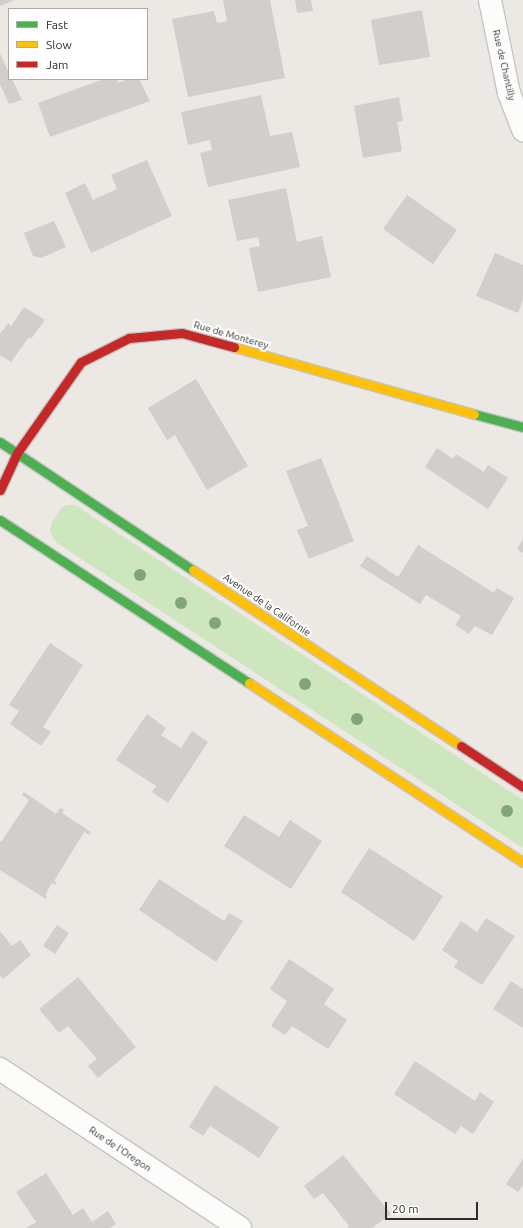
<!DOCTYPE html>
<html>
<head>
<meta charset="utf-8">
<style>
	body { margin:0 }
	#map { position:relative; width:523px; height:1228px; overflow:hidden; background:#ece8e4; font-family:Ubuntu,sans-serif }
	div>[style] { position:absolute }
	.green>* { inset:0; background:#cee6be }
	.building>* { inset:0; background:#d1cecb }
	.roads { filter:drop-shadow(1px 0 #c5c4c5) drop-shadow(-1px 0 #c5c4c5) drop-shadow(0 1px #c5c4c5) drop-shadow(0 -1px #c5c4c5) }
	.street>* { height:22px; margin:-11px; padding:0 11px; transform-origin:11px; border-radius:11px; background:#fcfcfb }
	.fast>* { height:9px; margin:-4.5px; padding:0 4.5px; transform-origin:4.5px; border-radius:4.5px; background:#4caf50 }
	.slow>* { height:9px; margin:-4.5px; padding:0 4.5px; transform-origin:4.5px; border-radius:4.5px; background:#ffc107 }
	.jam>* { height:9px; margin:-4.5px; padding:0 4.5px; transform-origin:4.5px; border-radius:4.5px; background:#c62828 }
	.trees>* { width:12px; height:12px; margin:-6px; border-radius:50%; background:#82a575 }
	span { translate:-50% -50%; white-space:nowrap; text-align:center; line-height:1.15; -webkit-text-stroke:4px #fff; paint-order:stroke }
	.street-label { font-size:10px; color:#2e2e2e }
	.legend { position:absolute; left:8px; top:8px; width:140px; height:72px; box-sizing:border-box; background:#fff; border:1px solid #ababab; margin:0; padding:5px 7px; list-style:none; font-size:12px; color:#2e2e2e }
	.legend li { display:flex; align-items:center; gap:8px; height:20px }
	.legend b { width:20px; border:1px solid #ababab }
	.scale { position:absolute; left:385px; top:1202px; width:93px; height:18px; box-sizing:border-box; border:2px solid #2e2e2e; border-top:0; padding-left:5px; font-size:12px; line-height:14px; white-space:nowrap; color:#2e2e2e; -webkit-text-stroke:3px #fff; paint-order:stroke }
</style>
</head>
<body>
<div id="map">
	<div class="green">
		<i style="clip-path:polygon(67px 505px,75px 505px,523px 800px,523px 848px,57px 543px,52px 536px,50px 530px,52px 522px,61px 508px)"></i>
	</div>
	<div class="building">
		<i style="clip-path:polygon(0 0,15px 0,0 6px)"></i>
		<i style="clip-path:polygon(223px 0,270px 0,285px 78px,188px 97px,172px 19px,214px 11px,217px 23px,227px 21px)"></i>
		<i style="clip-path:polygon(295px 0,311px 0,313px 11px,297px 13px)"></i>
		<i style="clip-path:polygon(422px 10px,430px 57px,379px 65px,371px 20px)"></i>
		<i style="clip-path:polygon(0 53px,9px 73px,9px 79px,12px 79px,22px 100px,9px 104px,0 84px)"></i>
		<i style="clip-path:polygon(104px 79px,117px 79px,118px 83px,128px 79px,139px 79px,150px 101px,50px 137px,38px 103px)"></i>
		<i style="clip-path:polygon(261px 95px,270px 136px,292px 132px,300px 167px,208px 187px,200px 153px,212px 150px,210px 140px,188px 145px,181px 112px)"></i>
		<i style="clip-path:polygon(399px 97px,403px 121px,397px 122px,402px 151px,363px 158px,354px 106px)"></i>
		<i style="clip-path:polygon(147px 160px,172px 216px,91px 253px,65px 193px,85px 183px,93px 200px,117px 189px,111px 175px)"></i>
		<i style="clip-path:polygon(286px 188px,297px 242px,322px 236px,331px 277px,258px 292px,249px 248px,260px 246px,258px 237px,237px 241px,228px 200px)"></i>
		<i style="clip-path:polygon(407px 195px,457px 230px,433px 264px,383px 229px)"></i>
		<i style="clip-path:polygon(54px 221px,66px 247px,41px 258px,33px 256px,24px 233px)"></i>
		<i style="clip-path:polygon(495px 253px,523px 265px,523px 300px,518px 313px,476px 296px)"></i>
		<i style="clip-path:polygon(24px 307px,45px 320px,31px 339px,29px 337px,11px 362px,0 355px,0 332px,1px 333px,8px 323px,11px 326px)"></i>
		<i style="clip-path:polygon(196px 379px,248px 466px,207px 490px,175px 435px,167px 440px,148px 408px)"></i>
		<i style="clip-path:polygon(437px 448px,453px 459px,456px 454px,484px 472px,488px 465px,508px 478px,488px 509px,425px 467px)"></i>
		<i style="clip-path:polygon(321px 458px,354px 541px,309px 559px,297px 530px,308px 526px,286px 471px)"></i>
		<i style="clip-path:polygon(523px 539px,523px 553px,517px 549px)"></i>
		<i style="clip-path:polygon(418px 545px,494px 593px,497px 588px,514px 598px,492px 635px,475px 626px,469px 634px,455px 625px,461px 616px,426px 595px,420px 604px,360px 566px,367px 556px,398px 577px)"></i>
		<i style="clip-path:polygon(50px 643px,83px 665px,43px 727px,51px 732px,41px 746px,10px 724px,19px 711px,9px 705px)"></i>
		<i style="clip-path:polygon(147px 714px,166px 728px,161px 735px,181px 748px,192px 731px,208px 742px,168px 803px,152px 792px,156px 786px,116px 760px)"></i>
		<i style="clip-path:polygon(24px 792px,56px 814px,60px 808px,64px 810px,62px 813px,91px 832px,89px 835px,84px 832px,54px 881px,57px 882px,55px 885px,52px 883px,45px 895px,47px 896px,46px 899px,0 870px,0 841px,1px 842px,29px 800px,22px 795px)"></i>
		<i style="clip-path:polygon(244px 815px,279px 837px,290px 820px,322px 841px,291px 889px,224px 846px)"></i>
		<i style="clip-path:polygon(369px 848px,443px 896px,414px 941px,341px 892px)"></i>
		<i style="clip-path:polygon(159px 879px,224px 921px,229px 913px,243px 921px,216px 962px,139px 910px)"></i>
		<i style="clip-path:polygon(486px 918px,515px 936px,482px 985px,454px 967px,458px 961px,442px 950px,461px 921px,477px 932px)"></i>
		<i style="clip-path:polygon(57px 925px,69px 933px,55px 954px,43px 946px)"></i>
		<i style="clip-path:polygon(0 931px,12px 946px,20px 940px,31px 955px,3px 979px,0 976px)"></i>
		<i style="clip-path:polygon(289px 959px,334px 989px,324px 1004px,347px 1020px,328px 1049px,292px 1026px,285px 1035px,271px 1026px,287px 1001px,270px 989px)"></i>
		<i style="clip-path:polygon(78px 977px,136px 1047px,98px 1078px,88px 1066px,97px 1059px,68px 1026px,59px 1033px,39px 1009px)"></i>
		<i style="clip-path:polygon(511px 981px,523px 989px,523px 1028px,493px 1009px)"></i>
		<i style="clip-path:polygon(415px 1061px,475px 1101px,480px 1092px,494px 1102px,473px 1134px,461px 1126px,455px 1134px,394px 1094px)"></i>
		<i style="clip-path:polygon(215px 1085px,279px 1127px,259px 1158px,210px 1126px,203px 1136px,189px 1127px)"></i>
		<i style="clip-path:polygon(343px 1155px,391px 1214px,372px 1228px,347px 1228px,349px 1226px,323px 1193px,314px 1199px,304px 1186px)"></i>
		<i style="clip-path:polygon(523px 1159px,523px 1185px,518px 1192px,506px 1184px)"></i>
		<i style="clip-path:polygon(46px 1173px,73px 1215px,83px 1208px,92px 1222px,108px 1211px,116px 1224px,110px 1228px,26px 1228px,36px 1222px,16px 1192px)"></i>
	</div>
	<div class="roads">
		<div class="street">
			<i style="left:490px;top:0;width:95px;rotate:78.5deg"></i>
			<i style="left:509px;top:93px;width:40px;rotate:69deg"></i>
			<i style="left:0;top:1069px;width:288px;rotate:33.5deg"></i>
		</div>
		<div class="fast">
			<i style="left:474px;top:414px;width:51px;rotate:14.9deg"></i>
			<i style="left:0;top:442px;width:232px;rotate:33.6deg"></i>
			<i style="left:0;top:520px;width:298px;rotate:33.2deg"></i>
		</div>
		<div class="slow">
			<i style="left:234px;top:347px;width:249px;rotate:15.6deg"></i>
			<i style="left:193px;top:570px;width:321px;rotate:33.3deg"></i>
			<i style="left:249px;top:683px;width:327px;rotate:33.2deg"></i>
		</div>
		<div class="jam">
			<i style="left:0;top:490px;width:41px;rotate:-65.3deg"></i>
			<i style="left:17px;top:453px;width:111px;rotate:-54.9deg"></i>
			<i style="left:81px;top:362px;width:54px;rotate:-26.6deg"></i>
			<i style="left:129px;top:338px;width:53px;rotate:-5.4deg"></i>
			<i style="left:182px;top:333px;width:54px;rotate:15.1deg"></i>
			<i style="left:461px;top:746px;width:74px;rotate:33.5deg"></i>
		</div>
	</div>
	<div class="trees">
		<i style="left:140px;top:575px"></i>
		<i style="left:181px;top:603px"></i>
		<i style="left:215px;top:623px"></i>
		<i style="left:305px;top:684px"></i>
		<i style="left:357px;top:719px"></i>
		<i style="left:507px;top:811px"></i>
	</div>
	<div class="street-label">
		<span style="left:504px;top:65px;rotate:77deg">Rue de Chantilly</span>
		<span style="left:231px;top:335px;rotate:16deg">Rue de Monterey</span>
		<span style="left:267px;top:605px;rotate:34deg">Avenue de la Californie</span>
		<span style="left:120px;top:1149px;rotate:34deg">Rue de l'Oregon</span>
	</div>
	<ul class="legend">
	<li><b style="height:5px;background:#4caf50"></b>Fast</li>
	<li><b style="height:5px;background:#ffc107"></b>Slow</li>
	<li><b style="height:5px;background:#c62828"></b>Jam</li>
	</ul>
	<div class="scale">20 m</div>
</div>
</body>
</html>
